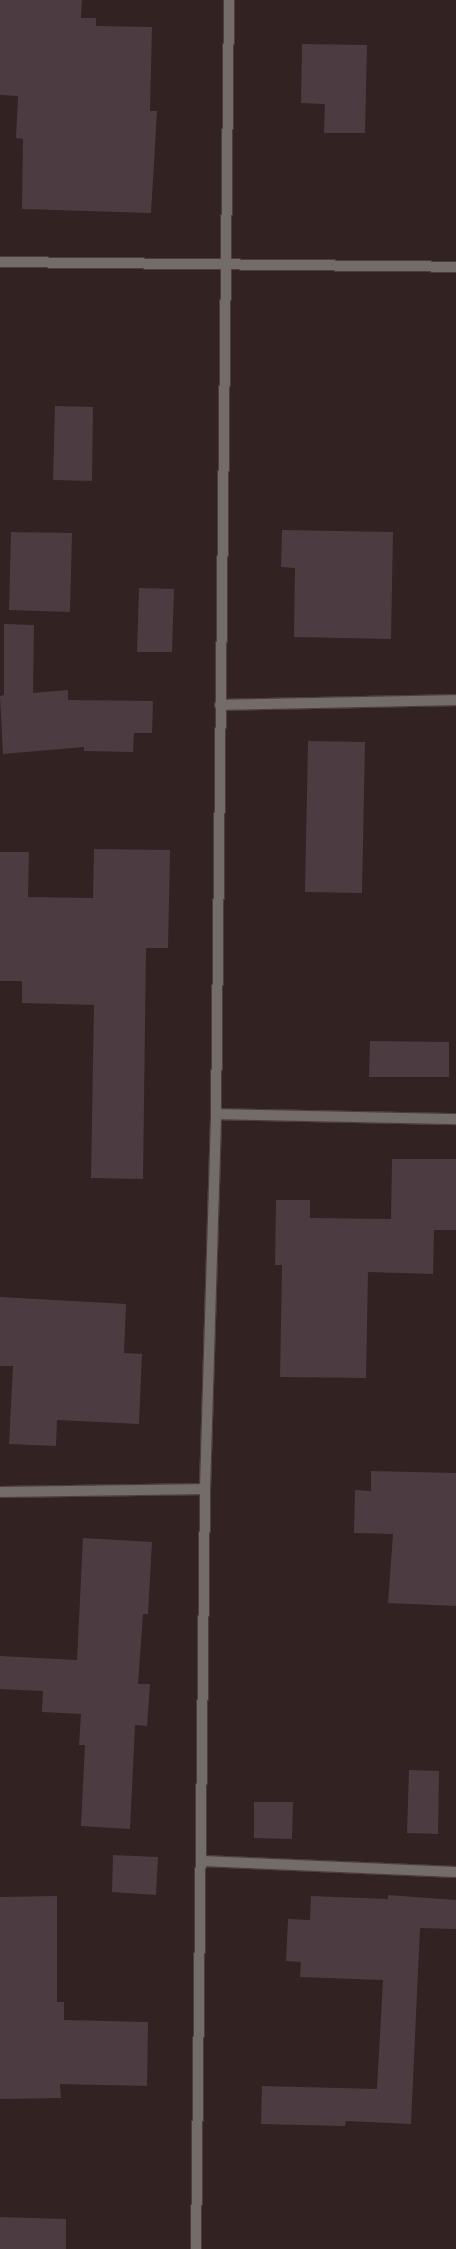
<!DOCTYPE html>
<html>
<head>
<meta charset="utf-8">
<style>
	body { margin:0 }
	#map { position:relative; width:456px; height:2249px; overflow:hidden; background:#322222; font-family:Bitter,serif }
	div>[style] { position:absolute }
	.building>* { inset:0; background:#4c3c42 }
	.roads { filter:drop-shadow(1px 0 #4d3e3e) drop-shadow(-1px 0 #4d3e3e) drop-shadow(0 1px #4d3e3e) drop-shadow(0 -1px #4d3e3e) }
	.minor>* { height:10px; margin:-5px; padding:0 5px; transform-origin:5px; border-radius:5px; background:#736c69 }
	span { translate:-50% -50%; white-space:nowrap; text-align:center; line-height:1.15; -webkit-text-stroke:4px #281919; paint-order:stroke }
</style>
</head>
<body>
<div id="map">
	<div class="building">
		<i style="clip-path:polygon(0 0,82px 0,81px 18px,96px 18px,96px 26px,152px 27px,150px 111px,157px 111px,151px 213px,22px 209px,23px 139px,16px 138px,18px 96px,0 95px)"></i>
		<i style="clip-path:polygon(302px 44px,367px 45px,365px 133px,324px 133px,325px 104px,301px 103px)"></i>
		<i style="clip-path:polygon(55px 406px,93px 407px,92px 481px,53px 480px)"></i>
		<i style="clip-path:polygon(282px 530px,393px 532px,391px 639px,294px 637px,295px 568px,281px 567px)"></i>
		<i style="clip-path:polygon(11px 532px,72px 533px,70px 612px,9px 610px)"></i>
		<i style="clip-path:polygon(139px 588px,174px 589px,172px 652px,137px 652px)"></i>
		<i style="clip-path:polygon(4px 624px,34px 625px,33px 693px,68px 690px,68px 700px,153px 701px,152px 733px,134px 733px,133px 752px,84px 751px,84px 747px,3px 754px,0 696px,4px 695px)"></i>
		<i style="clip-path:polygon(308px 741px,365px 742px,362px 893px,305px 892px)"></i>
		<i style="clip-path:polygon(94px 849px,170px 850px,168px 948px,146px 948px,143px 1179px,91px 1178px,94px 1005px,22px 1003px,22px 981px,0 981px,0 852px,29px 852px,28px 897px,93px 898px)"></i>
		<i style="clip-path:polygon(370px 1041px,449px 1042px,449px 1077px,369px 1077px)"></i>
		<i style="clip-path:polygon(392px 1159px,456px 1159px,456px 1230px,434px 1230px,433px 1274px,368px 1272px,366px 1378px,280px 1377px,282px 1265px,275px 1265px,276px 1200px,310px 1200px,310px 1218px,391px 1219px)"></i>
		<i style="clip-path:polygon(0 1297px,126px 1304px,124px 1353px,142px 1354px,139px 1424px,57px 1420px,56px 1446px,9px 1444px,13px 1366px,0 1366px)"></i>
		<i style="clip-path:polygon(371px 1471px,456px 1473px,456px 1606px,388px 1603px,393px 1534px,354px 1533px,355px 1490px,371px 1491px)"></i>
		<i style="clip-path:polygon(83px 1538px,152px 1542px,148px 1614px,143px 1614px,138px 1684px,150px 1684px,147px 1726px,135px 1725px,130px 1829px,81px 1826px,85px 1745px,79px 1745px,81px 1714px,42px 1712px,43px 1691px,0 1689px,0 1656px,77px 1660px)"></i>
		<i style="clip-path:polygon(409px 1770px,439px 1771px,438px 1834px,407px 1833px)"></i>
		<i style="clip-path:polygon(254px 1802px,293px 1802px,292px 1839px,254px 1838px)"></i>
		<i style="clip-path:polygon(113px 1855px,158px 1857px,156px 1895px,112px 1892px)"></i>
		<i style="clip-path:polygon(388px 1895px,456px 1900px,456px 1929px,420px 1928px,411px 2124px,346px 2121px,345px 2126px,261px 2124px,262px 2086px,377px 2089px,383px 1980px,300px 1977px,301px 1962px,286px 1961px,288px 1919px,310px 1920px,311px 1896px,388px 1899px)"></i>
		<i style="clip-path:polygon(57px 1896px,57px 2002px,64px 2002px,64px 2020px,148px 2022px,147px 2086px,60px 2084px,61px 2098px,0 2099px,0 1897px)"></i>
		<i style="clip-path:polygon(0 2217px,66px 2219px,66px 2249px,0 2249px)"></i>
	</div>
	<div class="roads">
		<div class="minor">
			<i style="left:0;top:262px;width:456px;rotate:0.6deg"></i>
			<i style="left:220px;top:705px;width:236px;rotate:-1.2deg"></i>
			<i style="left:216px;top:1114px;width:240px;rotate:1.2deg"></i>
			<i style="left:0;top:1492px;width:205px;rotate:-0.8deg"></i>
			<i style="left:202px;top:1861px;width:254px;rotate:2.5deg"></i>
			<i style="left:196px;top:2249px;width:760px;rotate:-89.32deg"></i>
			<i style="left:205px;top:1489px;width:375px;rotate:-88.3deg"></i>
			<i style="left:216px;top:1114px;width:1114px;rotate:-89.33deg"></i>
		</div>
	</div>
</div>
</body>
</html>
